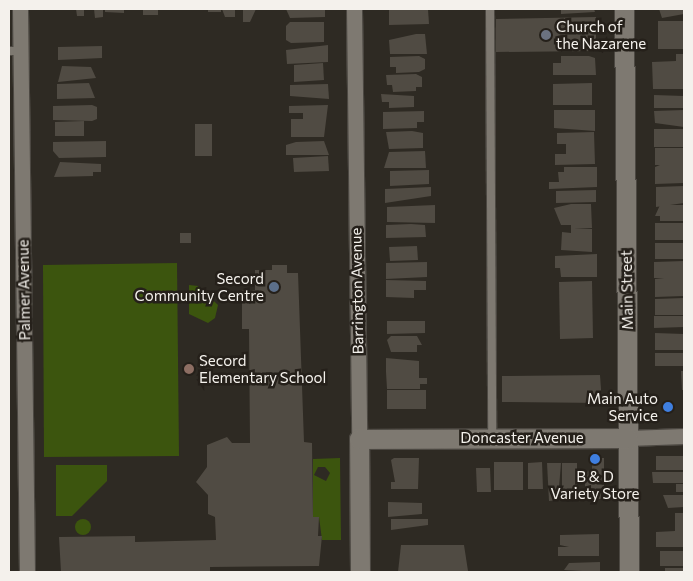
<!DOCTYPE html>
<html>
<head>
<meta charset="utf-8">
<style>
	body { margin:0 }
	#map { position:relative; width:693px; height:581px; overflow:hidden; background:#2e2a23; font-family:Commissioner,sans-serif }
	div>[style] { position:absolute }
	.green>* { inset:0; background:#3c550e }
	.round { border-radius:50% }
	.building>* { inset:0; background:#504b43 }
	.roads { filter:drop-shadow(1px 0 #4c4842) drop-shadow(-1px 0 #4c4842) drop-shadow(0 1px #4c4842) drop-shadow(0 -1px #4c4842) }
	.service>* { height:8px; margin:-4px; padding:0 4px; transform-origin:4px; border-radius:4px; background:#7e7971 }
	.minor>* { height:15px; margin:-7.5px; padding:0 7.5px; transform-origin:7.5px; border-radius:7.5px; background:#7e7971 }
	.tertiary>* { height:19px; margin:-9.5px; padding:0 9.5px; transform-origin:9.5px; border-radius:9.5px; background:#7e7971 }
	.dots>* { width:14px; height:14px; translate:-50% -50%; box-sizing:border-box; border:2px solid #25201a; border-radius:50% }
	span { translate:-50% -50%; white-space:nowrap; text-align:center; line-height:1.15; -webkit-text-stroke:5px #25201a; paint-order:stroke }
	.poi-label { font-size:15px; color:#f4f1ec }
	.left { translate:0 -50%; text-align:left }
	.right { translate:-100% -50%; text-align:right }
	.street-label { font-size:15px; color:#f4f1ec }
	.frame { position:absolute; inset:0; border:10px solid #f4f1ec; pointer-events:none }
</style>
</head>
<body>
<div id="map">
	<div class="green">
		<i style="clip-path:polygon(177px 263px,179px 456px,44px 457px,43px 265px)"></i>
		<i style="clip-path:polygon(189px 285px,198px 286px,218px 305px,215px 318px,208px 323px,189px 314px)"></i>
		<i style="clip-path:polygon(evenodd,340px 458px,341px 540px,322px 540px,319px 517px,313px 517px,313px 459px,340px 458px,318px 467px,325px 467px,330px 473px,326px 481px,314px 475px,318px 467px)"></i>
		<i style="clip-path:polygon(56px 465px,107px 465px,107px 481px,72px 516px,56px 516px)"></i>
		<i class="round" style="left:75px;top:519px;width:16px;height:16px"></i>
	</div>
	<div class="building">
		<i style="clip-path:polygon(76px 9px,84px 9px,84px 16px,77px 16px)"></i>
		<i style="clip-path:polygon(94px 9px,103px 9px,103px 17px,95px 18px)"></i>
		<i style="clip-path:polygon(105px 9px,124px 9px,124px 13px,105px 12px)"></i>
		<i style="clip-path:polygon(143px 9px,158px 9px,158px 15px,143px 15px)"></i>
		<i style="clip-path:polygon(208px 9px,221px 9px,221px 12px,208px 12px)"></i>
		<i style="clip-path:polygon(222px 9px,235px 9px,235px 17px,225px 17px)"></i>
		<i style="clip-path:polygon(243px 9px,256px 9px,250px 22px,243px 22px)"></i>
		<i style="clip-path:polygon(286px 9px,325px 9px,325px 17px,290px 18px)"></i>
		<i style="clip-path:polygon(389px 9px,428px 9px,429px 24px,389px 25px)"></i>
		<i style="clip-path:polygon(561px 9px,594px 9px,595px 12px,561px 14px)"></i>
		<i style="clip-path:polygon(659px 9px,684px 9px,684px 14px,662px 18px)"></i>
		<i style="clip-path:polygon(596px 17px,596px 51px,496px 52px,496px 19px)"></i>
		<i style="clip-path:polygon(658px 21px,684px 21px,683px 49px,658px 49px)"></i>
		<i style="clip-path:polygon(290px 22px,324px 22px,324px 42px,291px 43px,286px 40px,286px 26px)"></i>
		<i style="clip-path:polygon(416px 34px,425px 34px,427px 54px,390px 54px,389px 40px)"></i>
		<i style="clip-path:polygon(328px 45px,328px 62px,287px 64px,286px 50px)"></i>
		<i style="clip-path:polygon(102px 46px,102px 58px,58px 60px,58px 47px)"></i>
		<i style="clip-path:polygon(676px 54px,684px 54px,684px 89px,653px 89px,652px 62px,676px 61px)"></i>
		<i style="clip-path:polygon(419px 56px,425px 59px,425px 69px,419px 72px,396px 73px,396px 67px,390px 67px,390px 57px)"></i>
		<i style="clip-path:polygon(561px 56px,589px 56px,595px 58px,596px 75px,553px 75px,553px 63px,561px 63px)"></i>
		<i style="clip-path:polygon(323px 63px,324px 80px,294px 82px,294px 65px)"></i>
		<i style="clip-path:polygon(62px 66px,91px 67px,96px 78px,58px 82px)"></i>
		<i style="clip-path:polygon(416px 74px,422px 77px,422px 87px,416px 87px,416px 91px,393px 92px,392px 85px,387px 85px,386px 75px)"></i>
		<i style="clip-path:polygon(89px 83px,95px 98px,57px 99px,57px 84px)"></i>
		<i style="clip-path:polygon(592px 83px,592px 105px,553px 105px,553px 84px)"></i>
		<i style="clip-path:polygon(328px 84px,329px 99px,290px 96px,290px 85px)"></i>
		<i style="clip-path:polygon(381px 94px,414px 96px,414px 107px,389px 108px,389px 102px,382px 102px)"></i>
		<i style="clip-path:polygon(654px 95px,684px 96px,684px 108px,654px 108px)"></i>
		<i style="clip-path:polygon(92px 105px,97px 107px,97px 119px,92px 121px,53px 120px,53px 106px)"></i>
		<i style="clip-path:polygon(328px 105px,324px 137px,291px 137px,291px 119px,303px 119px,303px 113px,289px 113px,289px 106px)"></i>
		<i style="clip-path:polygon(554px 110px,595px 110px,595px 131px,554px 128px)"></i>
		<i style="clip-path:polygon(684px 110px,684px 127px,655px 123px,654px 111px)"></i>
		<i style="clip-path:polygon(424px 111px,424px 122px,417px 122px,417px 128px,383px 129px,383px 112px)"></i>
		<i style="clip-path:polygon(84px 121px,84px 136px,55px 136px,55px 122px)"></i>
		<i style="clip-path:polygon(195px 124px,212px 124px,212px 156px,195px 156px)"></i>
		<i style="clip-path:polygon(654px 129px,684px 129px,684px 147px,654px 147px)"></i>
		<i style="clip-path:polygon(412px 131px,423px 133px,423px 148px,389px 149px,386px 132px)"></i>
		<i style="clip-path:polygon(594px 132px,595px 164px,555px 165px,555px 154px,566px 154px,566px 144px,557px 144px,557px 133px)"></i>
		<i style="clip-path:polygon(106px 141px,106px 157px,59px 158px,53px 151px,53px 142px)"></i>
		<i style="clip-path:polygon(324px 141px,329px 155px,286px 155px,286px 145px,296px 142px)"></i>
		<i style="clip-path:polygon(655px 148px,684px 148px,684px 183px,655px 184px,655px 167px,660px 165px,655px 165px)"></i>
		<i style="clip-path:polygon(425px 151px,426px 168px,384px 168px,389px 152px)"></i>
		<i style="clip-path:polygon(328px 156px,329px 171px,294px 172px,293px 158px)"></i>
		<i style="clip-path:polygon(60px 162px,101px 164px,101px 172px,93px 172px,93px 176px,54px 177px)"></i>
		<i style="clip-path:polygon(564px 167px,597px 167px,597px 187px,549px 189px,549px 182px,559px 182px,558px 172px,564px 172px)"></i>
		<i style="clip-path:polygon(429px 170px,429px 184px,390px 186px,390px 171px)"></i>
		<i style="clip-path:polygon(684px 186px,684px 203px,656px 207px,656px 187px)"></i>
		<i style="clip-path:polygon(431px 187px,431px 196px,385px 203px,385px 189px)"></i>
		<i style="clip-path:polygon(596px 190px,596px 202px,556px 203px,556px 191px)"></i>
		<i style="clip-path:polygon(571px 204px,591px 204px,592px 228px,574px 229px,592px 229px,592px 252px,561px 250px,562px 232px,571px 233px,571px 225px,561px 225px,554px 208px)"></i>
		<i style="clip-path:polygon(435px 205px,435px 223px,387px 222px,387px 207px)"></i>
		<i style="clip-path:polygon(660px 205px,684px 205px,684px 221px,660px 221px,660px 216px,655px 216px)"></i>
		<i style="clip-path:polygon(655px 223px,684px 223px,684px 240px,655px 240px)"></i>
		<i style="clip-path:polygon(411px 224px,425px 225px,426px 237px,386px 238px,386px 225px)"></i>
		<i style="clip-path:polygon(180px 233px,191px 233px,191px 243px,180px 243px)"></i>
		<i style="clip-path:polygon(655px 243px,684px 243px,684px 259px,655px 259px)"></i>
		<i style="clip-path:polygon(417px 246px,418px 260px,390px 261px,389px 247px)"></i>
		<i style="clip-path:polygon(597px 254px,597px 277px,561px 277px,560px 268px,555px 268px,555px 256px)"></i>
		<i style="clip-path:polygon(684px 261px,684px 296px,655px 297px,655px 279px,664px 278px,654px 278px,654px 262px)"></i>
		<i style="clip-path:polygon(427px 262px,427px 277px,386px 279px,386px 263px)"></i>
		<i style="clip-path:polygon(272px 265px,287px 265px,287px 273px,298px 273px,304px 442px,312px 443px,313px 517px,319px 517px,318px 536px,322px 536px,319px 566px,210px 567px,210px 572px,61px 572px,59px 537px,135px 536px,135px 542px,216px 540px,215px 517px,208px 514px,208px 495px,196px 482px,207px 467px,207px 445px,227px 437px,232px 443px,250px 443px,249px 329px,242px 329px,242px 290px,255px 290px,255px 270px,272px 270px)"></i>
		<i style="clip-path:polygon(386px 280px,426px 281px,426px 290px,414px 290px,414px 298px,386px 297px)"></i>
		<i style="clip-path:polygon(592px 281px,593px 338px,560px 339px,559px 282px)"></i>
		<i style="clip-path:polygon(684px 298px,684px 315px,655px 315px,655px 299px)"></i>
		<i style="clip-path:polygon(654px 316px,684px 316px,684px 327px,654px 328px)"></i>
		<i style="clip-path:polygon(387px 321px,425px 321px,425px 333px,387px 334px)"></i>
		<i style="clip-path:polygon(655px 333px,684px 334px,684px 350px,655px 350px)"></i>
		<i style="clip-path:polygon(391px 336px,417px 336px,422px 345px,417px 345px,417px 352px,391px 352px,387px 340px)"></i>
		<i style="clip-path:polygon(655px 353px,684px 353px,684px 366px,655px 366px)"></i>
		<i style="clip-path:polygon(386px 358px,419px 361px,419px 378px,427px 378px,427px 384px,420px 384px,420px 389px,387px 389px,386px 372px,407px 372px,386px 372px)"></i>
		<i style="clip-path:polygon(681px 371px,684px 371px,684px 390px,682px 390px)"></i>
		<i style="clip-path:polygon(600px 375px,602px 403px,502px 402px,502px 376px)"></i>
		<i style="clip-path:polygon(387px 390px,426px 390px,426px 409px,387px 409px)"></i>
		<i style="clip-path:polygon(656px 456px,684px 456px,684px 470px,656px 470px)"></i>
		<i style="clip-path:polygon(394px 458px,419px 458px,418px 489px,391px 489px,391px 482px,395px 482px,391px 460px)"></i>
		<i style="clip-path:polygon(592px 458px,604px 458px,604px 499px,585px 499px,585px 472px,592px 471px)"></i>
		<i style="clip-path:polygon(494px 462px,523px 462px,523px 490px,494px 490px)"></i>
		<i style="clip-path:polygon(542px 462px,543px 489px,528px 489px,528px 463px)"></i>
		<i style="clip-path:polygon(547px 463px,561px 463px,558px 500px,549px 501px)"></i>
		<i style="clip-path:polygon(562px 463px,577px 463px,577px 491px,569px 491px,569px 497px,562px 497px)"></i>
		<i style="clip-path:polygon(476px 468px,490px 468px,491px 492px,477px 492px)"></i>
		<i style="clip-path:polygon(652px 472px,684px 472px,684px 483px,653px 483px)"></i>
		<i style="clip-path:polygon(676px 484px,684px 484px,684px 492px,676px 492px)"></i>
		<i style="clip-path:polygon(663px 495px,684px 495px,684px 507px,668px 508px)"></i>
		<i style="clip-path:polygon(388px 502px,422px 503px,422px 514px,388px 517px)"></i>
		<i style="clip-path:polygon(675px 513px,684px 513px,684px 547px,656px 547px,656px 532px,675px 531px)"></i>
		<i style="clip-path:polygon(391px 519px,428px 519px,428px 525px,391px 530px)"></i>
		<i style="clip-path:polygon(599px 534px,599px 556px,558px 556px,558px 547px,569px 547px,560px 545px,560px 535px)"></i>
		<i style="clip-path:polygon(401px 545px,464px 545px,468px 571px,398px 572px)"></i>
		<i style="clip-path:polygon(660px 551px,684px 551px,684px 566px,660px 566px)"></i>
		<i style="clip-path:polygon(600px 562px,600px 572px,564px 570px,569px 563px)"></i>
		<i style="clip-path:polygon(665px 568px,684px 568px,684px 572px,665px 572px)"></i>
	</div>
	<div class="roads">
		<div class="service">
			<i style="left:490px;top:9px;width:429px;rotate:89.7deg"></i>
			<i style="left:9px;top:51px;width:11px"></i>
		</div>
		<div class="minor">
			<i style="left:20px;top:9px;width:563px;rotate:89.29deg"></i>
			<i style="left:354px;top:9px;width:430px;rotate:89.3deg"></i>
			<i style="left:628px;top:438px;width:56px;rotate:-2deg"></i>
		</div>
		<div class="tertiary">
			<i style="left:624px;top:9px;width:563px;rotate:89.49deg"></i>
			<i style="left:360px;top:572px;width:133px;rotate:-90.4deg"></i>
			<i style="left:359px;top:439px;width:269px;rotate:-0.2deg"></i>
		</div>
	</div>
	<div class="dots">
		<i style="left:546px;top:35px;background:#6b7280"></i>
		<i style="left:274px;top:287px;background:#5c6f8a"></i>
		<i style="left:189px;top:369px;background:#8d6e63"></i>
		<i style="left:668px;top:407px;background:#3f7fe0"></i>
		<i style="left:595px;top:459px;background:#3f7fe0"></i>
	</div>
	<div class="poi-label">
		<span class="left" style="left:556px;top:35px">Church of<br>the Nazarene</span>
		<span class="right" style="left:264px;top:287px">Secord<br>Community Centre</span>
		<span class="left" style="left:199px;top:369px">Secord<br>Elementary School</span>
		<span class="right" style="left:658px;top:407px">Main Auto<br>Service</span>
		<span style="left:595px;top:485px">B &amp; D<br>Variety Store</span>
	</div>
	<div class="street-label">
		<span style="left:24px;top:290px;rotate:-91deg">Palmer Avenue</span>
		<span style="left:627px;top:290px;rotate:-91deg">Main Street</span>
		<span style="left:357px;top:291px;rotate:-91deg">Barrington Avenue</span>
		<span style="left:522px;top:438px">Doncaster Avenue</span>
	</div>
	<div class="frame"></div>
</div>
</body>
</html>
